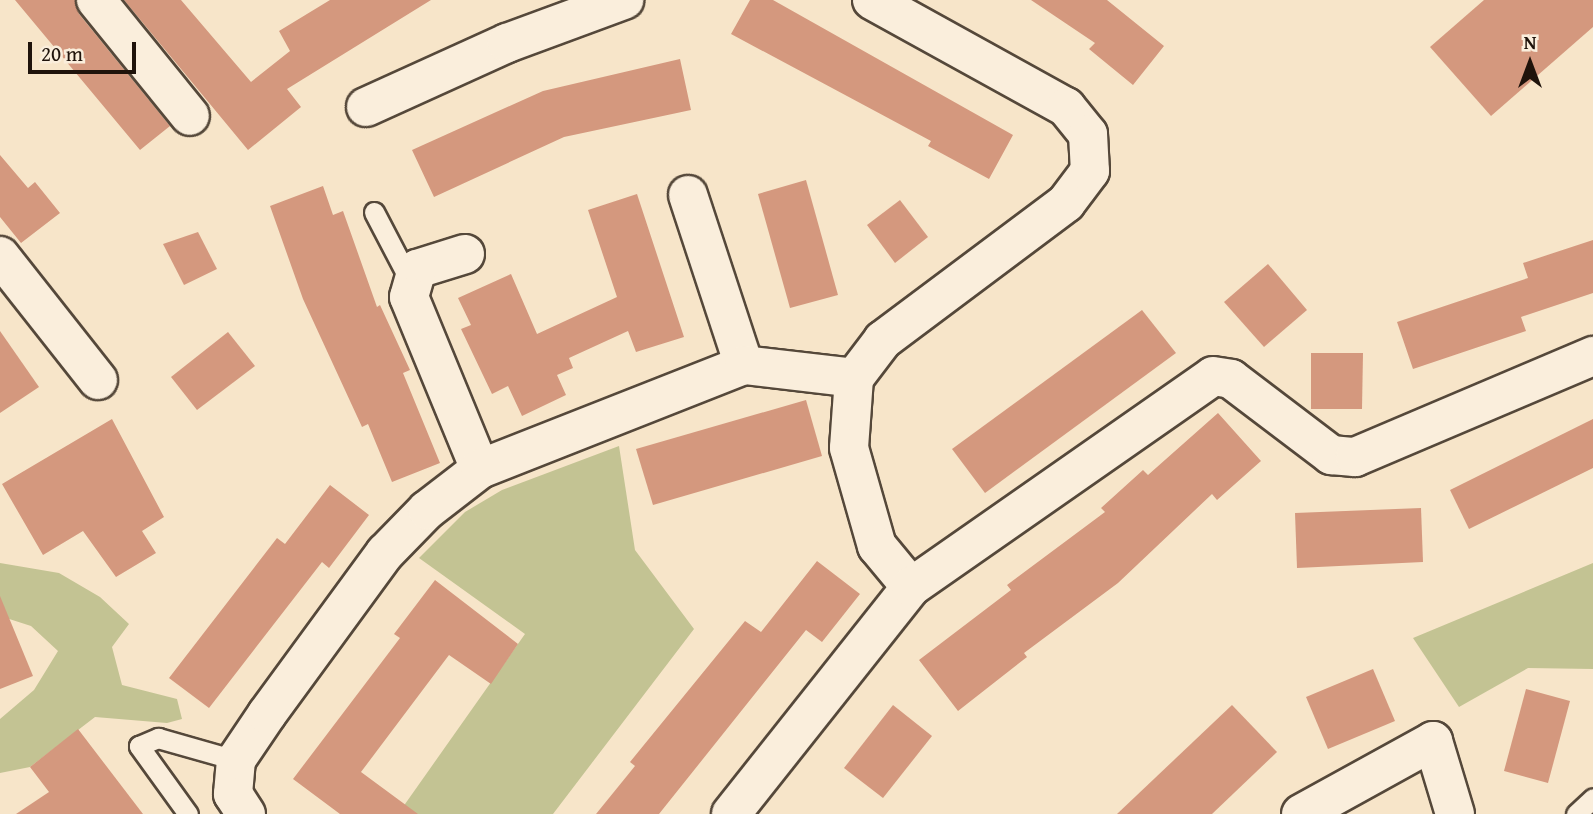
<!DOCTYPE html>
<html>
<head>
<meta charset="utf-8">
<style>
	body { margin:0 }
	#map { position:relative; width:1593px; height:814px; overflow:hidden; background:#f7e5c9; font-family:"Gentium Book Plus",serif }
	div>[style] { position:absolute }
	.green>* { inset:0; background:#c3c393 }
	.building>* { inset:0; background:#d4987e }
	.roads { filter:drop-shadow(2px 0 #55483a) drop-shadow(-2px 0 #55483a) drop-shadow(0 2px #55483a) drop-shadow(0 -2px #55483a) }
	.service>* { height:19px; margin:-9.5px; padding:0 9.5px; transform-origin:9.5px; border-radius:9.5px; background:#faeedc }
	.minor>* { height:38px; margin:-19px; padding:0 19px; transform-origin:19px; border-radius:19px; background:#faeedc }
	span { translate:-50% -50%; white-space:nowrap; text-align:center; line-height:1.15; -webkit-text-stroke:5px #faeedc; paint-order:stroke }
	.north { position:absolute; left:1495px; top:28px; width:70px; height:70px; -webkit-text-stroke:5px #faeedc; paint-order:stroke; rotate:0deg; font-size:19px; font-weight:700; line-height:28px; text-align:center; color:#1f130b }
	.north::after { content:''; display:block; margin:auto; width:24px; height:32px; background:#1f130b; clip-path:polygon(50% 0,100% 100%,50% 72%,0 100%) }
	.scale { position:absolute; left:28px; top:42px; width:108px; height:32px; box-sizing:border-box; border:4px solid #1f130b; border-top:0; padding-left:9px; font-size:21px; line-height:24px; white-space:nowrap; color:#1f130b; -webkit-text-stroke:5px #faeedc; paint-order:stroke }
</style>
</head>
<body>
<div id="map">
	<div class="green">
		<i style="clip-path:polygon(619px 446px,635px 550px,694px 629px,553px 814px,398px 814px,525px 634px,419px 558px,465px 512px,502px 490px)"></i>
		<i style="clip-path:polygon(0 563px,59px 573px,100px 597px,129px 624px,112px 647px,122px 685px,177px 699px,182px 719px,167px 723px,95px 717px,30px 767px,0 773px,0 719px,34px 690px,58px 651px,31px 626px,0 616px)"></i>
		<i style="clip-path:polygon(1593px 563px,1593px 669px,1528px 668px,1459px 707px,1413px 638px)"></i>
	</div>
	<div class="building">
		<i style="clip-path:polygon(15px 0,75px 0,79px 14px,170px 126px,140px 150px)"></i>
		<i style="clip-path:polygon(124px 0,181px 0,251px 82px,290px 51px,279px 31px,330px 0,431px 0,287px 89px,301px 107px,248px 150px)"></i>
		<i style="clip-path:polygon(750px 0,773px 0,1013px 135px,989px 179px,928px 146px,931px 141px,731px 34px)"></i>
		<i style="clip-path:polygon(1031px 0,1107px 0,1164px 46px,1133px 85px,1089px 49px,1095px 43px)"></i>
		<i style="clip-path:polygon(1484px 0,1593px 0,1593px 27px,1491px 116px,1430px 47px)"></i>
		<i style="clip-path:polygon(680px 59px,691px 110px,564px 137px,434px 197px,412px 150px,543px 91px)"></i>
		<i style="clip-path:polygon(0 155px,28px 188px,35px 182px,60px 213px,21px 243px,0 217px)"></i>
		<i style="clip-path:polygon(806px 180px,838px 295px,790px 308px,758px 194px)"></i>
		<i style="clip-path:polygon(323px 186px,333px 215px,343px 211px,377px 307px,380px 305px,410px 370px,403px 373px,440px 463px,392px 482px,368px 424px,362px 427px,303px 299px,270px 206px)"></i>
		<i style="clip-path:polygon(637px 194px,684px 337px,636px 352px,628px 331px,569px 358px,573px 368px,557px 375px,566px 395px,522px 416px,508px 386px,492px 394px,461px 329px,471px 325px,458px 298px,511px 274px,537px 334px,617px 297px,588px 210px)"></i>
		<i style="clip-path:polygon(900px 200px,928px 237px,895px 263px,867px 225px)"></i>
		<i style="clip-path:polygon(198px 232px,217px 269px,184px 285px,163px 244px)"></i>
		<i style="clip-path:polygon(1593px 240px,1593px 293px,1521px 317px,1526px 331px,1413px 369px,1397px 322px,1528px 278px,1523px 263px)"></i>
		<i style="clip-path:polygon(1268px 264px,1307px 310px,1264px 347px,1224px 302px)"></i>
		<i style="clip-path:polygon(1142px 310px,1176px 353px,985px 493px,952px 449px)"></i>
		<i style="clip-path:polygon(0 331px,39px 387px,0 413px)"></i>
		<i style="clip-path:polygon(228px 332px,255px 366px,197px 410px,171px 377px)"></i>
		<i style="clip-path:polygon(1311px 353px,1363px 353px,1362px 409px,1311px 409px)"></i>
		<i style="clip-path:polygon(806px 400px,822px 456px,653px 505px,636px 449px)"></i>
		<i style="clip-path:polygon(1218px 413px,1261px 461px,1217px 500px,1212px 494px,1118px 583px,1024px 653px,1027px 657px,958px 711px,919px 660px,1011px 590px,1007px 585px,1105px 512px,1101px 508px,1143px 470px,1148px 475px)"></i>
		<i style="clip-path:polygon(112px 419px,164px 517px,142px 531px,156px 553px,116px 577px,83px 531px,43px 555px,2px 484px)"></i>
		<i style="clip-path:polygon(1593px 419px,1593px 468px,1469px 529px,1450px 490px)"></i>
		<i style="clip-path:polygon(330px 485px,369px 515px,329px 568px,322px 562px,209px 708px,169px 678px,277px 538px,285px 544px)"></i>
		<i style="clip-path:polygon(1421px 508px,1423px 562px,1297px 568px,1295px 513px)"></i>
		<i style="clip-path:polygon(817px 561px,860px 594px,822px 642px,806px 630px,659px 814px,596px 814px,635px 766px,630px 762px,745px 621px,761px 632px)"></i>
		<i style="clip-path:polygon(435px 580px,518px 644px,491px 684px,449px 655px,361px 772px,418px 814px,340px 814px,293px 779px,400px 638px,394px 634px)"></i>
		<i style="clip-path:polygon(0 596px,33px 676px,0 689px)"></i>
		<i style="clip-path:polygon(1373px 669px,1395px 721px,1328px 749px,1306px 697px)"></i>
		<i style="clip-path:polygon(1526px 689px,1570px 701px,1548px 783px,1504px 771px)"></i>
		<i style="clip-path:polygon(893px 705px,932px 736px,883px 798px,844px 768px)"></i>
		<i style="clip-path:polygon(1232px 705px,1277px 752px,1212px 814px,1117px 814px)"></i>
		<i style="clip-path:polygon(78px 729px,143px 814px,16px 814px,49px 792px,30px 767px)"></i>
	</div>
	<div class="roads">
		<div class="service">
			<i style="left:374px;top:212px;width:78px;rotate:62.4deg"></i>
			<i style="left:188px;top:814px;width:84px;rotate:-125.8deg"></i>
			<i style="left:139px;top:746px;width:21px;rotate:-23deg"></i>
			<i style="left:158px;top:738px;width:81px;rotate:15.8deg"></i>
			<i style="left:1576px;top:814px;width:23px;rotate:-43deg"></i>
		</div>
		<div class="minor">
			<i style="left:96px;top:0;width:149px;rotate:51deg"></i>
			<i style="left:872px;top:0;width:222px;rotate:28.9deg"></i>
			<i style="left:1066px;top:107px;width:35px;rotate:51deg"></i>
			<i style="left:1088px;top:134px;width:37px;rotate:87deg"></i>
			<i style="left:1090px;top:171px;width:40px;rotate:127deg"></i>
			<i style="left:1066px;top:203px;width:229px;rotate:143.2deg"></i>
			<i style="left:883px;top:340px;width:48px;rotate:127.3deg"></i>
			<i style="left:854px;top:378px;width:70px;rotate:94.1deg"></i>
			<i style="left:849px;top:448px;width:102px;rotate:74.1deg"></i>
			<i style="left:877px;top:546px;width:53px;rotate:50.3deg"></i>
			<i style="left:366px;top:107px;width:155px;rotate:-24.4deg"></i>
			<i style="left:507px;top:43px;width:125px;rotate:-20.2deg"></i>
			<i style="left:688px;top:195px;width:179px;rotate:71.8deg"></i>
			<i style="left:465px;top:254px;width:50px;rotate:162.6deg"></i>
			<i style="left:417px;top:269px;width:29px;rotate:106deg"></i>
			<i style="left:409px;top:297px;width:186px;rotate:67.6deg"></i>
			<i style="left:0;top:256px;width:158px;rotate:51.7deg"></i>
			<i style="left:246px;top:814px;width:24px;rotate:-123deg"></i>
			<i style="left:233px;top:794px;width:34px;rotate:-85deg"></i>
			<i style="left:236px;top:760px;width:55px;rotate:-56deg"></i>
			<i style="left:267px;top:714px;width:200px;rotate:-53.8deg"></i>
			<i style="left:385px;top:553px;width:60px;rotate:-45.7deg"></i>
			<i style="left:427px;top:510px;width:67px;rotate:-37.7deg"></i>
			<i style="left:480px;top:469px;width:284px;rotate:-21.5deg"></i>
			<i style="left:744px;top:365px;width:111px;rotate:6.7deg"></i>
			<i style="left:731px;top:814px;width:290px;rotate:-51.6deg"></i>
			<i style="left:911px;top:587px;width:368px;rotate:-34.9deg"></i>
			<i style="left:1213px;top:376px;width:18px;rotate:9deg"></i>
			<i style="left:1231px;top:379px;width:126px;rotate:37.2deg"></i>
			<i style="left:1331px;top:455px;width:24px;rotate:5deg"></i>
			<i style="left:1355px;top:457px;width:259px;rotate:-23deg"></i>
			<i style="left:1301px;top:814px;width:151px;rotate:-28.9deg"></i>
			<i style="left:1433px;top:741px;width:76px;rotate:73.2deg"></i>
		</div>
	</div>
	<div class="north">N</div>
	<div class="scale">20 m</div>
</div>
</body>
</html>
